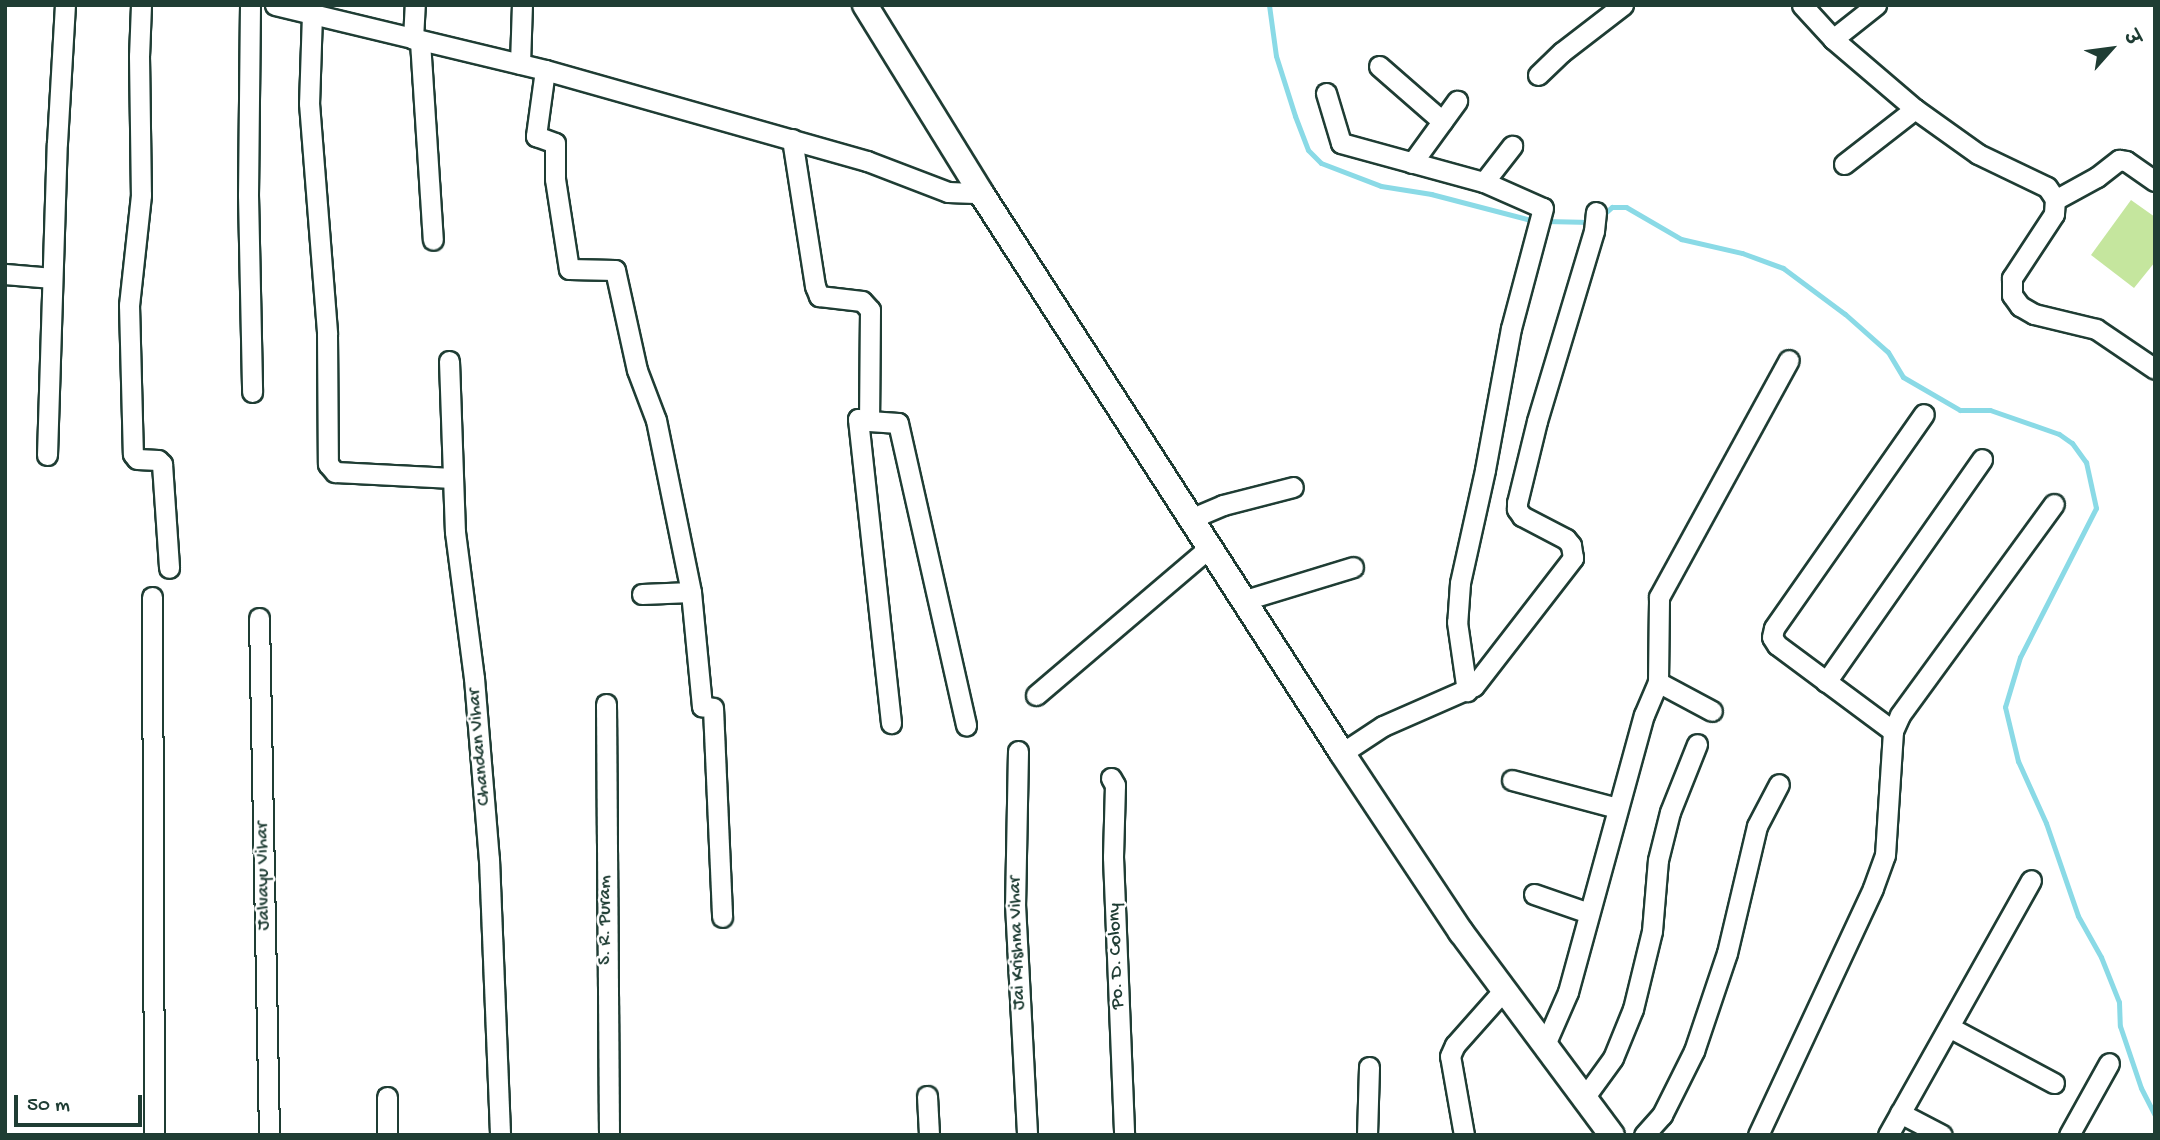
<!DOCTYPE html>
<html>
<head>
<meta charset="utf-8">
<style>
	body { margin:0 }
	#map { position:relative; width:2160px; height:1140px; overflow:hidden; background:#fff; font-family:"Gochi Hand","Playpen Sans Deva",sans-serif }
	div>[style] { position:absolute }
	.green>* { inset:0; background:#c5e69e }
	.stream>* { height:5px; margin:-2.5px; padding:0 2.5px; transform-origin:2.5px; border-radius:2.5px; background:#8adae6 }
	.roads { filter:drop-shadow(2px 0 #1f3d34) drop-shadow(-2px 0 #1f3d34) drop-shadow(0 2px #1f3d34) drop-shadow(0 -2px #1f3d34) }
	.minor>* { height:19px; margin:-9.5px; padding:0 9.5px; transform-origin:9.5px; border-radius:9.5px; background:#fff }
	.tertiary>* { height:24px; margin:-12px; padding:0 12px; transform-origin:12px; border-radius:12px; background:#fff }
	span { translate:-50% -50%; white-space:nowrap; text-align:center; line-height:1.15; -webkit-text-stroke:5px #fff; paint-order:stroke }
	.street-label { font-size:19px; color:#1f3d34 }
	.frame { position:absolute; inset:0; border:7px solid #1f3d34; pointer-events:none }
	.north { position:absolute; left:2076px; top:14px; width:70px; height:70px; -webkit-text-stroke:5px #fff; paint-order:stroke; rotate:62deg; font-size:19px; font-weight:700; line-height:28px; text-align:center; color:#1f3d34 }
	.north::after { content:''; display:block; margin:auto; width:24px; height:32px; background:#1f3d34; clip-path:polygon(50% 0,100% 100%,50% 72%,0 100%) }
	.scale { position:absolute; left:14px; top:1095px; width:128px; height:32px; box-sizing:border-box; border:4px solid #1f3d34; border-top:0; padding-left:9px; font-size:21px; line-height:24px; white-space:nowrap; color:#1f3d34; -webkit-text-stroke:5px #fff; paint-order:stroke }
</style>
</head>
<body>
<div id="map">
	<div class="green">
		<i style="clip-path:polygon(2131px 200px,2155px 217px,2155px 262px,2134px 288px,2091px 255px)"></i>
	</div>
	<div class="stream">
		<i style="left:1269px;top:5px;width:51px;rotate:82.2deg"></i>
		<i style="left:1276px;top:56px;width:63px;rotate:72.4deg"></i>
		<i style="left:1295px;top:116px;width:36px;rotate:69deg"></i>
		<i style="left:1308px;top:150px;width:18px;rotate:45deg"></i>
		<i style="left:1321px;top:163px;width:64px;rotate:21deg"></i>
		<i style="left:1381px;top:186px;width:51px;rotate:9.1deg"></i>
		<i style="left:1431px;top:194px;width:107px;rotate:14.6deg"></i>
		<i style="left:1603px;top:215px;width:12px;rotate:-42deg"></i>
		<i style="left:1612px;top:207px;width:14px"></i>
		<i style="left:1626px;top:207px;width:64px;rotate:30.2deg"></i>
		<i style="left:1681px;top:239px;width:63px;rotate:12.9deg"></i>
		<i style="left:1742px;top:253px;width:44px;rotate:20.1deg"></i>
		<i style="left:1783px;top:268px;width:77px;rotate:36.6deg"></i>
		<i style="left:1845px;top:314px;width:57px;rotate:41.5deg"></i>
		<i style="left:1888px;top:352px;width:29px;rotate:59deg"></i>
		<i style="left:1903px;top:377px;width:66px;rotate:30.1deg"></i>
		<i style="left:1960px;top:410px;width:30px"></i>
		<i style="left:1990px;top:410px;width:73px;rotate:19.2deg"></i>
		<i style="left:2059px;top:434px;width:16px;rotate:35deg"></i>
		<i style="left:2072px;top:443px;width:24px;rotate:54deg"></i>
		<i style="left:2086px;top:462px;width:47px;rotate:77.7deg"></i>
		<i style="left:2096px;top:508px;width:167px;rotate:117deg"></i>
		<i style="left:2020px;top:657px;width:52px;rotate:106.7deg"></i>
		<i style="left:2005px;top:707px;width:56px;rotate:76.5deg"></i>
		<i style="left:2018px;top:761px;width:68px;rotate:65.7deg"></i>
		<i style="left:2046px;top:823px;width:98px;rotate:71deg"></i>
		<i style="left:2078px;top:916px;width:47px;rotate:60.7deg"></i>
		<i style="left:2101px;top:957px;width:48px;rotate:68.2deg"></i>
		<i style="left:2119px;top:1002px;width:24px;rotate:88deg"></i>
		<i style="left:2120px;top:1026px;width:65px;rotate:71.3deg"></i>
		<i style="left:2141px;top:1088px;width:31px;rotate:63deg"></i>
		<i style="left:1545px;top:221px;width:46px;rotate:1.2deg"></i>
	</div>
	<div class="roads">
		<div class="minor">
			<i style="left:141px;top:5px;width:51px;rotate:92.2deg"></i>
			<i style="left:139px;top:56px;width:139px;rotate:89.2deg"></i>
			<i style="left:141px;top:195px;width:111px;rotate:96.2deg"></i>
			<i style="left:129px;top:305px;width:149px;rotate:88.5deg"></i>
			<i style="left:133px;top:454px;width:6px;rotate:51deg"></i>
			<i style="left:137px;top:459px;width:21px;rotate:3deg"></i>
			<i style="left:158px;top:460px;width:6px;rotate:45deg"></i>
			<i style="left:162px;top:464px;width:104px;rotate:86.1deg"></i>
			<i style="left:250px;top:5px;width:190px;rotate:90.6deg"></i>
			<i style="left:248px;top:195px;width:197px;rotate:88.8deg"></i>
			<i style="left:275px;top:5px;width:278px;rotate:13.5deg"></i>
			<i style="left:545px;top:70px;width:335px;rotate:15.8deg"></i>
			<i style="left:867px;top:161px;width:87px;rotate:20.9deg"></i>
			<i style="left:948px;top:192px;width:33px;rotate:2deg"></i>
			<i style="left:1802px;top:5px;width:46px;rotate:47.6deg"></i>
			<i style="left:1833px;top:39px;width:108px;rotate:40.5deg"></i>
			<i style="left:1915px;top:109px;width:77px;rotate:35.5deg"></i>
			<i style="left:1978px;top:154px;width:76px;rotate:25.6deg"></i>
			<i style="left:2047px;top:187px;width:14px;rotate:56deg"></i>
			<i style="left:2055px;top:199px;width:15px;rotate:94deg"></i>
			<i style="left:2054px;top:214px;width:77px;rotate:123.3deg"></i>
			<i style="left:2012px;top:278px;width:17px;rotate:90deg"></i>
			<i style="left:2012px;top:295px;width:14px;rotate:54deg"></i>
			<i style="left:2020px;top:306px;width:16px;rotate:30deg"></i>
			<i style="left:2034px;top:314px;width:64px;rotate:13.6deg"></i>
			<i style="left:2096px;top:329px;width:71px;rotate:34.1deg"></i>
			<i style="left:312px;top:14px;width:89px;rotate:91.9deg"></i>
			<i style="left:309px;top:103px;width:232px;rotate:85.5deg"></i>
			<i style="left:327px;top:334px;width:130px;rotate:89.6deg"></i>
			<i style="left:328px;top:464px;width:11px;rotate:49deg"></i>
			<i style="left:335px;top:472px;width:118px;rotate:2.9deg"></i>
			<i style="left:413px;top:39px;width:34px;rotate:-87deg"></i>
			<i style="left:1833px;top:39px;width:55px;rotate:-38.3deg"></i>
			<i style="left:420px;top:41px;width:199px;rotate:86.3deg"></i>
			<i style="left:520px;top:64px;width:59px;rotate:-88.1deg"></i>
			<i style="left:1379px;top:66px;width:84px;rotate:41.1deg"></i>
			<i style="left:545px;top:70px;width:67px;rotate:97.8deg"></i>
			<i style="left:536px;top:136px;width:20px;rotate:20deg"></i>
			<i style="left:555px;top:143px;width:36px;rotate:90deg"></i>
			<i style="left:555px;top:179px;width:91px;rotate:81.2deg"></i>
			<i style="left:569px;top:269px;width:46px;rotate:1.2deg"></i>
			<i style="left:615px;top:270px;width:102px;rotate:77.6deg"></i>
			<i style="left:637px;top:370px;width:53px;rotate:69.2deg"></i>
			<i style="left:656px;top:420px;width:176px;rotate:78.5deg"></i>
			<i style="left:691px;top:592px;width:115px;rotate:84.5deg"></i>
			<i style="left:702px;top:706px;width:11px;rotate:10deg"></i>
			<i style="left:713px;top:708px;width:209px;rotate:87.5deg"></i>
			<i style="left:1538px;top:75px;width:33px;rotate:-44deg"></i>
			<i style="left:1562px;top:52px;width:77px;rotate:-37.6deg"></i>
			<i style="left:1326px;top:93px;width:52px;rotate:73.3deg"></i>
			<i style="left:1341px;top:143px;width:148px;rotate:15.3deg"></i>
			<i style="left:1484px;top:182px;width:64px;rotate:23.8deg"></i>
			<i style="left:1543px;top:208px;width:124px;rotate:104.9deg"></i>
			<i style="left:1511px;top:328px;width:144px;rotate:100.4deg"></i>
			<i style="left:1485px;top:470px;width:116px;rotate:102.5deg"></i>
			<i style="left:1460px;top:583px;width:39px;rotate:94deg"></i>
			<i style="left:1457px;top:622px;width:70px;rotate:81.8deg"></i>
			<i style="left:792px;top:139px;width:149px;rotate:81.1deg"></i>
			<i style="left:815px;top:286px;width:11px;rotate:68deg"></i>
			<i style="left:819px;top:296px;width:43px;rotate:6.6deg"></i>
			<i style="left:862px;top:301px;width:12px;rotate:48deg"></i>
			<i style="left:870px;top:310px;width:111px;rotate:90.5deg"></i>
			<i style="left:869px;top:421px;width:11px;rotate:-170deg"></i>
			<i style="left:858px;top:419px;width:306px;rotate:83.8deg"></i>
			<i style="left:1412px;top:163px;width:77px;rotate:-54deg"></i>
			<i style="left:1844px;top:164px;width:90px;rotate:-37.8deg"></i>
			<i style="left:1484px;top:182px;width:46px;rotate:-52.1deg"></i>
			<i style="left:2055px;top:200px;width:48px;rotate:-28.7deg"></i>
			<i style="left:2097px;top:177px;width:28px;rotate:-38deg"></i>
			<i style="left:2119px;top:160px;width:7px;rotate:8deg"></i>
			<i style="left:2126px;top:161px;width:35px;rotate:35deg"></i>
			<i style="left:5px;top:274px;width:47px;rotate:4.9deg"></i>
			<i style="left:449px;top:361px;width:171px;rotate:88deg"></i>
			<i style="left:455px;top:532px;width:147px;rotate:82.6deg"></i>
			<i style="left:474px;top:678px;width:182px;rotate:85.3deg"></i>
			<i style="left:489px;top:859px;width:276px;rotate:87.7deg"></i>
			<i style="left:869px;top:421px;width:29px;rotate:4deg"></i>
			<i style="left:898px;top:423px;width:310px;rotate:77.3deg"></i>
			<i style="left:47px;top:455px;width:312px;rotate:-88.2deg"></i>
			<i style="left:57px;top:143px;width:138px;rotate:-86.7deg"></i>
			<i style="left:1190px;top:519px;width:36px;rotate:-23deg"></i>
			<i style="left:1223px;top:505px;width:72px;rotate:-14.4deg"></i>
			<i style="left:642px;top:594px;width:49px;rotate:-2.3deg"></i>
			<i style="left:152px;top:597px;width:538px;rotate:89.79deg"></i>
			<i style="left:1242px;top:601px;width:116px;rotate:-17deg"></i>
			<i style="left:259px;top:618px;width:517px;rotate:88.89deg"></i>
			<i style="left:1658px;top:682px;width:61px;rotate:28.2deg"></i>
			<i style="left:1826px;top:682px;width:272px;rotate:-55deg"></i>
			<i style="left:1036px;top:695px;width:227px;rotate:-40.4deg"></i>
			<i style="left:606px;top:704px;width:431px;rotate:89.6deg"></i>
			<i style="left:1893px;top:731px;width:144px;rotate:-143.4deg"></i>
			<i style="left:1777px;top:645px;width:9px;rotate:-122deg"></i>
			<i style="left:1772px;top:637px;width:9px;rotate:-77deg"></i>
			<i style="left:1774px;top:628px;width:261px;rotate:-55deg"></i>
			<i style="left:1018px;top:751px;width:153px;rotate:91.1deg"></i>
			<i style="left:1015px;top:904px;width:231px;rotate:87deg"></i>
			<i style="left:1342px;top:753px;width:49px;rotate:-33.4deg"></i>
			<i style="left:1383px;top:726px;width:99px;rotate:-23.7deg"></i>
			<i style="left:1474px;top:686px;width:162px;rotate:-52.3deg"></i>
			<i style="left:1573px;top:558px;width:13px;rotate:-99deg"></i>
			<i style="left:1571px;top:545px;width:8px;rotate:-130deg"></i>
			<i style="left:1566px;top:539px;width:50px;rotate:-152.4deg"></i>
			<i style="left:1522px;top:516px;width:9px;rotate:-126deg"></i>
			<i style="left:1517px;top:509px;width:6px;rotate:-90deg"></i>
			<i style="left:1517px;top:503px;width:84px;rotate:-76.3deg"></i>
			<i style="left:1537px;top:421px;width:198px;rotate:-73.3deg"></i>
			<i style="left:1594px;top:231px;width:19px;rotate:-84deg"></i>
			<i style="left:1111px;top:778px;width:8px;rotate:60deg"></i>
			<i style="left:1115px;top:785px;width:72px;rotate:91.6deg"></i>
			<i style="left:1113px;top:857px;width:278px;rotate:87.7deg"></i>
			<i style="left:1512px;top:780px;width:109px;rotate:14.9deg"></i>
			<i style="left:1534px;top:894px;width:58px;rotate:19.1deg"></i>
			<i style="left:1949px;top:1027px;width:119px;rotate:28.1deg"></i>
			<i style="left:1544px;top:1047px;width:60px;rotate:-66.4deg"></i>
			<i style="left:1568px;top:992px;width:287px;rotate:-74.7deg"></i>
			<i style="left:1644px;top:715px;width:36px;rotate:-67deg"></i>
			<i style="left:1658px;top:682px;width:85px;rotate:-89.3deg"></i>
			<i style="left:1659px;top:597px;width:270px;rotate:-61.3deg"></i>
			<i style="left:927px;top:1096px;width:39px;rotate:87deg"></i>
			<i style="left:387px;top:1097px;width:38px;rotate:90deg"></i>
			<i style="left:1584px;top:1098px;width:49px;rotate:-54.1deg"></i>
			<i style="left:1613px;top:1058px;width:53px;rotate:-67.8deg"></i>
			<i style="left:1633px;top:1009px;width:80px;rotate:-76.3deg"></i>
			<i style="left:1652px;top:931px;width:71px;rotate:-85.2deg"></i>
			<i style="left:1658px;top:860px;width:49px;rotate:-76deg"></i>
			<i style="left:1670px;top:812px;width:73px;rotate:-68.3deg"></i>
			<i style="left:1900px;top:1113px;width:47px;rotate:27.6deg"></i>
			<i style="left:1367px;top:1135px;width:68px;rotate:-88.3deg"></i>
			<i style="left:1464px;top:1135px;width:80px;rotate:-100deg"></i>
			<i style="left:1450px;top:1056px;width:12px;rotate:-66deg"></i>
			<i style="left:1455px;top:1045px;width:72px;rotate:-48.4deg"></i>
			<i style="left:1644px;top:1135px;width:27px;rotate:-48deg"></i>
			<i style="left:1662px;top:1115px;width:72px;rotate:-63.4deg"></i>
			<i style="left:1694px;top:1051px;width:103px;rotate:-71.4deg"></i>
			<i style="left:1727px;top:953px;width:130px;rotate:-76.7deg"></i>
			<i style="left:1757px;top:826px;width:47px;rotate:-62.4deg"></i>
			<i style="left:1758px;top:1135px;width:272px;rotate:-65deg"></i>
			<i style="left:1873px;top:888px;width:35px;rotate:-70deg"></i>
			<i style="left:1885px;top:855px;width:124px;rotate:-86.3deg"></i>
			<i style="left:1893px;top:731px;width:17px;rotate:-66deg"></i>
			<i style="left:1900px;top:715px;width:261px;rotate:-53.9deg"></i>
			<i style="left:1888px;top:1135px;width:292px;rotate:-60.7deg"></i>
			<i style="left:2069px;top:1135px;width:82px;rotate:-60.9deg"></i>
		</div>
		<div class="tertiary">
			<i style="left:865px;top:5px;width:221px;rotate:58.3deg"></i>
			<i style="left:981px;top:193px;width:666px;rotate:57.19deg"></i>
			<i style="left:1342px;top:753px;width:215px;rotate:56.4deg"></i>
			<i style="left:1461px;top:932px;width:253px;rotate:53.4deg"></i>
		</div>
	</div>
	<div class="street-label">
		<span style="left:480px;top:747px;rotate:-95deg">Chandan Vihar</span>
		<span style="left:264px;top:876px;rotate:-91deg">Jalvayu Vihar</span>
		<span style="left:606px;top:920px;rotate:-90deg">S. R. Puram</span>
		<span style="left:1018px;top:943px;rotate:-92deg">Jai Krishna Vihar</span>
		<span style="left:1117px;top:956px;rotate:-92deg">Po. D. Colony</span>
	</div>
	<div class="frame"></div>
	<div class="north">उ</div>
	<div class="scale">50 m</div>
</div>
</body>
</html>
